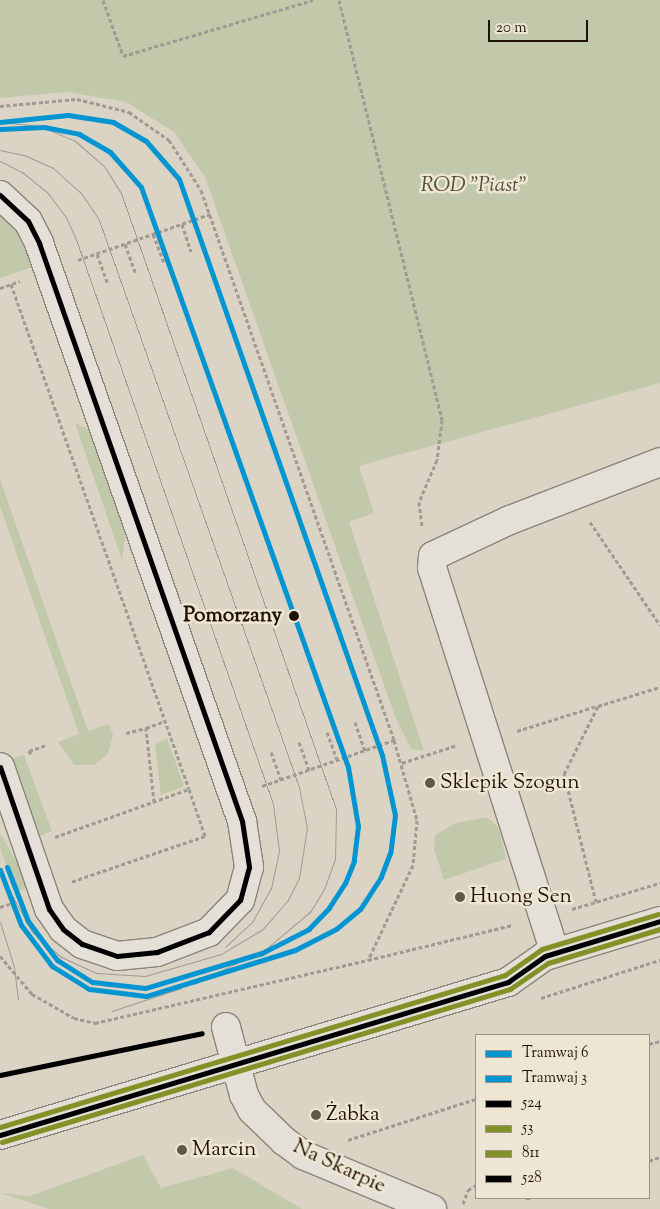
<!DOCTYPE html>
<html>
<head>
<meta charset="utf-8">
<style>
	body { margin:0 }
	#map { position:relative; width:660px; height:1209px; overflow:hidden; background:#dbd4c4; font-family:"Sorts Mill Goudy",serif }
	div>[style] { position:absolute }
	.green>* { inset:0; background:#c2c9aa }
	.path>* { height:3px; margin-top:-1.5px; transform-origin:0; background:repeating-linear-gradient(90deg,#9f9a93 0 4px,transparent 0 6.5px) }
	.roads { filter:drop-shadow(1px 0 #8a847a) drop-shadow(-1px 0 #8a847a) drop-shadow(0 1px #8a847a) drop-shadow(0 -1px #8a847a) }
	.minor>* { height:28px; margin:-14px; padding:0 14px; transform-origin:14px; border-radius:14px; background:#e4e0d8 }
	.tram>* { height:1px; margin:-0.5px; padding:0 0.5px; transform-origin:0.5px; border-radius:0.5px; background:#9f9a93 }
	.bus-1>* { height:5px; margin:-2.5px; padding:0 2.5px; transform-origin:2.5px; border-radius:2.5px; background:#000 }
	.bus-2>* { height:5px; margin:-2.5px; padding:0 2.5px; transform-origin:2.5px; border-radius:2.5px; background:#829227 }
	.bus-3>* { height:5px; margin:-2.5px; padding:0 2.5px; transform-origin:2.5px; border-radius:2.5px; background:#829227 }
	.bus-4>* { height:5px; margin:-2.5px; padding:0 2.5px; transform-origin:2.5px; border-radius:2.5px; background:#000 }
	.tram-1>* { height:5px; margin:-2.5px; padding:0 2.5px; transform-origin:2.5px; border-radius:2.5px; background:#0295d2 }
	.tram-2>* { height:5px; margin:-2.5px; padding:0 2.5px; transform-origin:2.5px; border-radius:2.5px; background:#0295d2 }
	.dots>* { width:14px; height:14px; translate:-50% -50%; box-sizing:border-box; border:2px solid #eee6d2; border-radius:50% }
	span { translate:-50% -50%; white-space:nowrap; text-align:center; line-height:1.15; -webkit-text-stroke:5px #eee6d2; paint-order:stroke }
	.park-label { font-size:21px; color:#524f3a; font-style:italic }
	.stop-label { font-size:21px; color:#201209; font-weight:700 }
	.right { translate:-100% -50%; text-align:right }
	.poi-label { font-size:21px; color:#201209 }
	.left { translate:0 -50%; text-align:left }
	.street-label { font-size:21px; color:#201209 }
	.legend { position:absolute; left:475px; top:1034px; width:175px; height:165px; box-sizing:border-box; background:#eee6d2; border:1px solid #9c9182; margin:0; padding:6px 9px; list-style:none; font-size:15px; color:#201209 }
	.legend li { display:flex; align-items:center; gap:10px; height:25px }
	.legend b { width:25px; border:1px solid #9c9182 }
	.scale { position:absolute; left:488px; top:20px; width:100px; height:22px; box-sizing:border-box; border:2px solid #201209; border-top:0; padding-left:6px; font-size:15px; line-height:18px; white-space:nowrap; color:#201209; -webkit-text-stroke:4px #eee6d2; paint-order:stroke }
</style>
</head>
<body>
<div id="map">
	<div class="green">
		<i style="clip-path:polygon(0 0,660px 0,660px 383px,359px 466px,374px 513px,349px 522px,424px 751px,411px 749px,396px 719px,205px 177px,174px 132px,126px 102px,67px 92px,0 98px)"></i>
		<i style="clip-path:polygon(0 213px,16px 229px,33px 267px,0 278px)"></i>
		<i style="clip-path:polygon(75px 423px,90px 430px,126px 532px,122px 560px)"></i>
		<i style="clip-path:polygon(0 479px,88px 731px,109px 724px,113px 735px,108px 754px,94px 765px,74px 765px,58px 742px,79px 734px,0 506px)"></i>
		<i style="clip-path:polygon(167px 738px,184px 786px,161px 795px,155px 745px)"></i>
		<i style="clip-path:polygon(24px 755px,52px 831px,40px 836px,12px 759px)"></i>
		<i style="clip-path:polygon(487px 817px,499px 828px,506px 859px,444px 880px,434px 849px,435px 835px,456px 823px)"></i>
		<i style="clip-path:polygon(0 833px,18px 864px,27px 888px,16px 892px,0 848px)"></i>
		<i style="clip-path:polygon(143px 1155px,161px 1188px,233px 1168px,302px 1209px,49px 1209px,1px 1193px,30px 1196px)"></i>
	</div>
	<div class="path">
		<i style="left:103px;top:0;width:59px;rotate:70.3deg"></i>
		<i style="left:123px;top:56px;width:198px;rotate:-16.4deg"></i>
		<i style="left:339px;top:0;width:432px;rotate:76.2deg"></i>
		<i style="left:442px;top:420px;width:40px;rotate:97.1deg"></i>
		<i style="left:437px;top:460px;width:46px;rotate:113.2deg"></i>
		<i style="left:419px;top:502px;width:25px;rotate:83deg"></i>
		<i style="left:0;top:106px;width:77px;rotate:-5.2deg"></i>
		<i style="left:77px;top:99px;width:54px;rotate:14deg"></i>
		<i style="left:129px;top:112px;width:49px;rotate:35deg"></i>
		<i style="left:169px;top:140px;width:59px;rotate:57.4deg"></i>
		<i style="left:201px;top:190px;width:583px;rotate:70.66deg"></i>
		<i style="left:394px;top:740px;width:83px;rotate:74deg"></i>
		<i style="left:417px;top:820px;width:45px;rotate:95.1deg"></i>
		<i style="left:413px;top:865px;width:105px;rotate:115.3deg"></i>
		<i style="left:368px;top:960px;width:149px;rotate:-13.6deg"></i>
		<i style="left:182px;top:224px;width:29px;rotate:72deg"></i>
		<i style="left:153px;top:234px;width:30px;rotate:69deg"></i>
		<i style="left:125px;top:244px;width:30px;rotate:70deg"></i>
		<i style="left:97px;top:254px;width:30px;rotate:70deg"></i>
		<i style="left:78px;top:260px;width:140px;rotate:-19.2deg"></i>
		<i style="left:11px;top:284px;width:535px;rotate:70.58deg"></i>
		<i style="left:0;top:288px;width:21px;rotate:-19deg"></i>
		<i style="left:590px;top:522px;width:125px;rotate:55.8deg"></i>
		<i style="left:355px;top:722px;width:31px;rotate:71deg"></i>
		<i style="left:517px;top:731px;width:84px;rotate:-17.4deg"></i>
		<i style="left:327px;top:732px;width:30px;rotate:70deg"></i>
		<i style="left:126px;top:733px;width:21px;rotate:-14deg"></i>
		<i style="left:299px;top:742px;width:30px;rotate:70deg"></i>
		<i style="left:271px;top:752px;width:30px;rotate:70deg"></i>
		<i style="left:31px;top:754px;width:4px;rotate:-124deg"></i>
		<i style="left:29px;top:751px;width:18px;rotate:-19deg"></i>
		<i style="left:402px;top:763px;width:58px;rotate:-18.1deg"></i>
		<i style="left:262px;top:786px;width:140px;rotate:-19.2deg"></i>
		<i style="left:154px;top:802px;width:74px;rotate:-96.2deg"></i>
		<i style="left:146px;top:728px;width:20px;rotate:-20deg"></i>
		<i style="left:55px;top:837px;width:142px;rotate:-19.7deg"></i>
		<i style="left:189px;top:789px;width:50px;rotate:71.2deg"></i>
		<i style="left:205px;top:836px;width:142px;rotate:161.1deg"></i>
		<i style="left:596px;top:902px;width:132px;rotate:-104deg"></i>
		<i style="left:564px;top:774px;width:76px;rotate:-63.4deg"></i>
		<i style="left:598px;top:706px;width:65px;rotate:-17deg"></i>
		<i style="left:0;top:907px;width:16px;rotate:-18deg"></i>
		<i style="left:572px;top:909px;width:92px;rotate:-16.5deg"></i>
		<i style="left:0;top:956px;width:50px;rotate:49.9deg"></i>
		<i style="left:32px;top:994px;width:48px;rotate:29.7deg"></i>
		<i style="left:74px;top:1018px;width:22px;rotate:13deg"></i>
		<i style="left:95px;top:1023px;width:280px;rotate:-13deg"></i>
		<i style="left:541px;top:998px;width:125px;rotate:-17.7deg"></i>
		<i style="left:649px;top:1044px;width:11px;rotate:-15deg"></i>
		<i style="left:348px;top:1140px;width:134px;rotate:-17.8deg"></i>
		<i style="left:649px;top:1161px;width:12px;rotate:-20deg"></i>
		<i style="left:526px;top:1198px;width:6px"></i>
		<i style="left:463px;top:1204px;width:15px;rotate:-70deg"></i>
		<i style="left:468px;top:1190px;width:9px;rotate:-32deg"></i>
	</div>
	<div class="roads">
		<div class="minor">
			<i style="left:0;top:195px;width:38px;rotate:43deg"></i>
			<i style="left:28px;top:221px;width:25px;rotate:63deg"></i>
			<i style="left:39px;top:243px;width:613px;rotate:70.65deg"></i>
			<i style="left:242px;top:821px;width:47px;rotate:81.3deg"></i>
			<i style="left:249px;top:867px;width:34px;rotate:105deg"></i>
			<i style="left:240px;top:900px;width:45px;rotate:134.1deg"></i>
			<i style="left:209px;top:932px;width:56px;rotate:159deg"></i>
			<i style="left:157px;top:952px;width:40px;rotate:174.3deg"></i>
			<i style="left:117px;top:956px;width:37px;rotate:-161deg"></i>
			<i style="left:82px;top:944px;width:24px;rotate:-142deg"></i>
			<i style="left:63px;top:929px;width:24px;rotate:-125deg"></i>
			<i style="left:49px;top:909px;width:150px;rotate:-109deg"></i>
			<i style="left:555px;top:953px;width:404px;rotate:-107.7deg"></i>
			<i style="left:432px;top:568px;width:12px;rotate:-85deg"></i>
			<i style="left:433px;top:556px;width:85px;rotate:-25.1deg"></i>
			<i style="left:510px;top:520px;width:161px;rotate:-21.1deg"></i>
			<i style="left:226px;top:1027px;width:70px;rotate:75.2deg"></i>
			<i style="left:244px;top:1095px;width:17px;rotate:62deg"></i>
			<i style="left:252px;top:1110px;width:45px;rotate:44.1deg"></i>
			<i style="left:284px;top:1141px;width:24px;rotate:36deg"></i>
			<i style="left:303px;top:1155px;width:140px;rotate:22.7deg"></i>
			<i style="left:0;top:1135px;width:531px;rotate:-16.76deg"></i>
			<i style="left:508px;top:982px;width:45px;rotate:-35.1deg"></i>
			<i style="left:545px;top:956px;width:120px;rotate:-16.9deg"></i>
		</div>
	</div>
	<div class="tram">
		<i style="left:0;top:122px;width:40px;rotate:5.7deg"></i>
		<i style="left:40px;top:126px;width:38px;rotate:23deg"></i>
		<i style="left:75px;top:141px;width:38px;rotate:41deg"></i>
		<i style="left:104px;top:166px;width:32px;rotate:58deg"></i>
		<i style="left:121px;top:193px;width:652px;rotate:70.76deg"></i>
		<i style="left:336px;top:809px;width:50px;rotate:91.1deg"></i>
		<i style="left:335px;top:859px;width:32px;rotate:110deg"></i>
		<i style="left:324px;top:889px;width:26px;rotate:121deg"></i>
		<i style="left:311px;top:911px;width:57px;rotate:139.9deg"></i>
		<i style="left:267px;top:948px;width:81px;rotate:153.7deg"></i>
		<i style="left:0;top:150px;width:25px;rotate:12deg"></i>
		<i style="left:24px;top:155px;width:32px;rotate:24deg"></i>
		<i style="left:53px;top:168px;width:38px;rotate:42deg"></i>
		<i style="left:81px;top:193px;width:32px;rotate:56deg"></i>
		<i style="left:99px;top:220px;width:601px;rotate:70.57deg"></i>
		<i style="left:299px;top:787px;width:42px;rotate:79deg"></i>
		<i style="left:307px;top:828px;width:51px;rotate:99.1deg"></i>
		<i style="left:299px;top:878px;width:25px;rotate:117deg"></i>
		<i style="left:288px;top:900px;width:38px;rotate:131deg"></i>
		<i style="left:263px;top:929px;width:49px;rotate:149.2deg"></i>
		<i style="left:221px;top:954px;width:79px;rotate:163.9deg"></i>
		<i style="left:145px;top:976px;width:49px;rotate:-176.5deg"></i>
		<i style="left:96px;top:973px;width:38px;rotate:-155deg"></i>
		<i style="left:61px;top:957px;width:38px;rotate:-139deg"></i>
		<i style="left:32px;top:932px;width:63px;rotate:-118.6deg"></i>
		<i style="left:0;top:161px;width:25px;rotate:27deg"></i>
		<i style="left:22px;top:172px;width:32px;rotate:39deg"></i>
		<i style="left:47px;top:192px;width:31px;rotate:53deg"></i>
		<i style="left:66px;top:217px;width:27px;rotate:66deg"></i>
		<i style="left:77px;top:242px;width:595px;rotate:70.77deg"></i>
		<i style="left:273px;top:804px;width:47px;rotate:82.7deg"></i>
		<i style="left:279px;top:851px;width:38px;rotate:102deg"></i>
		<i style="left:271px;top:888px;width:38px;rotate:119deg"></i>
		<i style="left:253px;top:921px;width:38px;rotate:137deg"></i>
		<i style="left:0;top:922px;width:47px;rotate:72.7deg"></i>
		<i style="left:14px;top:967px;width:33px;rotate:83deg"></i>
		<i style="left:112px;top:1011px;width:73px;rotate:-18.4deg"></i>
	</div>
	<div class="bus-1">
		<i style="left:0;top:1075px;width:206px;rotate:-11.7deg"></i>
		<i style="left:0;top:1135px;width:531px;rotate:-16.76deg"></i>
		<i style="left:508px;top:982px;width:45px;rotate:-35.1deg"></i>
		<i style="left:545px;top:956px;width:120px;rotate:-16.9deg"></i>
	</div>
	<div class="bus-2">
		<i style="left:2px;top:1142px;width:531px;rotate:-16.76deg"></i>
		<i style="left:510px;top:989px;width:46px;rotate:-34.4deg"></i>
		<i style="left:548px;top:963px;width:117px;rotate:-16.9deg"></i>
	</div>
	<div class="bus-3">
		<i style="left:0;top:1127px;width:527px;rotate:-16.75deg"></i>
		<i style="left:505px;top:975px;width:45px;rotate:-35.1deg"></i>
		<i style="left:542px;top:949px;width:121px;rotate:-16.8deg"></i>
	</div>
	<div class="bus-4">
		<i style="left:0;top:195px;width:38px;rotate:43deg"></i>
		<i style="left:28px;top:221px;width:25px;rotate:63deg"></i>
		<i style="left:39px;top:243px;width:613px;rotate:70.65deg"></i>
		<i style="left:242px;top:821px;width:47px;rotate:81.3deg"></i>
		<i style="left:249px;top:867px;width:34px;rotate:105deg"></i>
		<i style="left:240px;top:900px;width:45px;rotate:134.1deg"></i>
		<i style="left:209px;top:932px;width:56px;rotate:159deg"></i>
		<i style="left:157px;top:952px;width:40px;rotate:174.3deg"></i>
		<i style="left:117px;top:956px;width:37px;rotate:-161deg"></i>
		<i style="left:82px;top:944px;width:24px;rotate:-142deg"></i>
		<i style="left:63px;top:929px;width:24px;rotate:-125deg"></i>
		<i style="left:49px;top:909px;width:150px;rotate:-109deg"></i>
	</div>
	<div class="tram-1">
		<i style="left:0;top:122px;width:68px;rotate:-5.9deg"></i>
		<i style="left:68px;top:115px;width:46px;rotate:8.8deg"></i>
		<i style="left:113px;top:122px;width:38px;rotate:30deg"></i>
		<i style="left:146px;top:141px;width:50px;rotate:49deg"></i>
		<i style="left:179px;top:179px;width:611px;rotate:70.59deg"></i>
		<i style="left:382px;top:755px;width:61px;rotate:77.8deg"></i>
		<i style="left:395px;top:815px;width:38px;rotate:97deg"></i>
		<i style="left:390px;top:853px;width:26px;rotate:111deg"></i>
		<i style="left:381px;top:877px;width:38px;rotate:123deg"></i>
		<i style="left:360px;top:909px;width:31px;rotate:140deg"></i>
		<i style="left:336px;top:929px;width:46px;rotate:152.9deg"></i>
		<i style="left:295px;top:950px;width:156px;rotate:162.8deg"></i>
		<i style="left:146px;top:996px;width:57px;rotate:-173deg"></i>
		<i style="left:89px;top:989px;width:44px;rotate:-148.1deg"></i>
		<i style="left:52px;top:966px;width:51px;rotate:-127.1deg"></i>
		<i style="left:21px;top:925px;width:59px;rotate:-110.9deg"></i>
	</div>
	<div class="tram-2">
		<i style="left:0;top:129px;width:44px;rotate:-2.6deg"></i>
		<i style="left:44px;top:127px;width:36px;rotate:11deg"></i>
		<i style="left:79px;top:134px;width:36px;rotate:30deg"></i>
		<i style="left:110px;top:152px;width:47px;rotate:48.5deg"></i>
		<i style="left:141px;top:187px;width:616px;rotate:70.36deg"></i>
		<i style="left:348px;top:767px;width:60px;rotate:80.4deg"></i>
		<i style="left:358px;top:826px;width:35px;rotate:97deg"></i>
		<i style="left:354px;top:861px;width:24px;rotate:112deg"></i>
		<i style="left:345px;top:883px;width:30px;rotate:123deg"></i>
		<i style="left:329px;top:908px;width:29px;rotate:134deg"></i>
		<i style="left:309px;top:929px;width:53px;rotate:152.9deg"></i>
		<i style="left:262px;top:953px;width:122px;rotate:163.3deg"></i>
		<i style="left:145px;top:988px;width:53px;rotate:-173.5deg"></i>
		<i style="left:92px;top:982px;width:41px;rotate:-147.8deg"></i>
		<i style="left:57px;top:960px;width:49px;rotate:-126.6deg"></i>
		<i style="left:28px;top:921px;width:58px;rotate:-111.3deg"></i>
	</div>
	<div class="dots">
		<i style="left:294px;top:616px;background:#201209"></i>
		<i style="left:430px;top:783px;background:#61564a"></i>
		<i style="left:460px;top:897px;background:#61564a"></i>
		<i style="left:316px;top:1115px;background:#61564a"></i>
		<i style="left:182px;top:1150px;background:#61564a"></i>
	</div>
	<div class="park-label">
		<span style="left:474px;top:186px">ROD "Piast"</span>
	</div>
	<div class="stop-label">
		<span class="right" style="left:282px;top:616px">Pomorzany</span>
	</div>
	<div class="poi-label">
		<span class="left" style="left:440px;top:783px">Sklepik Szogun</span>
		<span class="left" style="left:470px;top:897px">Huong Sen</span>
		<span class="left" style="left:326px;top:1115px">Żabka</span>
		<span class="left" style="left:192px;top:1150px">Marcin</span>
	</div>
	<div class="street-label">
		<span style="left:339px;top:1167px;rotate:25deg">Na Skarpie</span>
	</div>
	<ul class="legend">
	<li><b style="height:6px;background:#0295d2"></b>Tramwaj 6</li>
	<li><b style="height:6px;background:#0295d2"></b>Tramwaj 3</li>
	<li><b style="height:6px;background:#000"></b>524</li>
	<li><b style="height:6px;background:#829227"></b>53</li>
	<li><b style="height:6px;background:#829227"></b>811</li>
	<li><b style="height:6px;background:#000"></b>528</li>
	</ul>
	<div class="scale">20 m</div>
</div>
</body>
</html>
